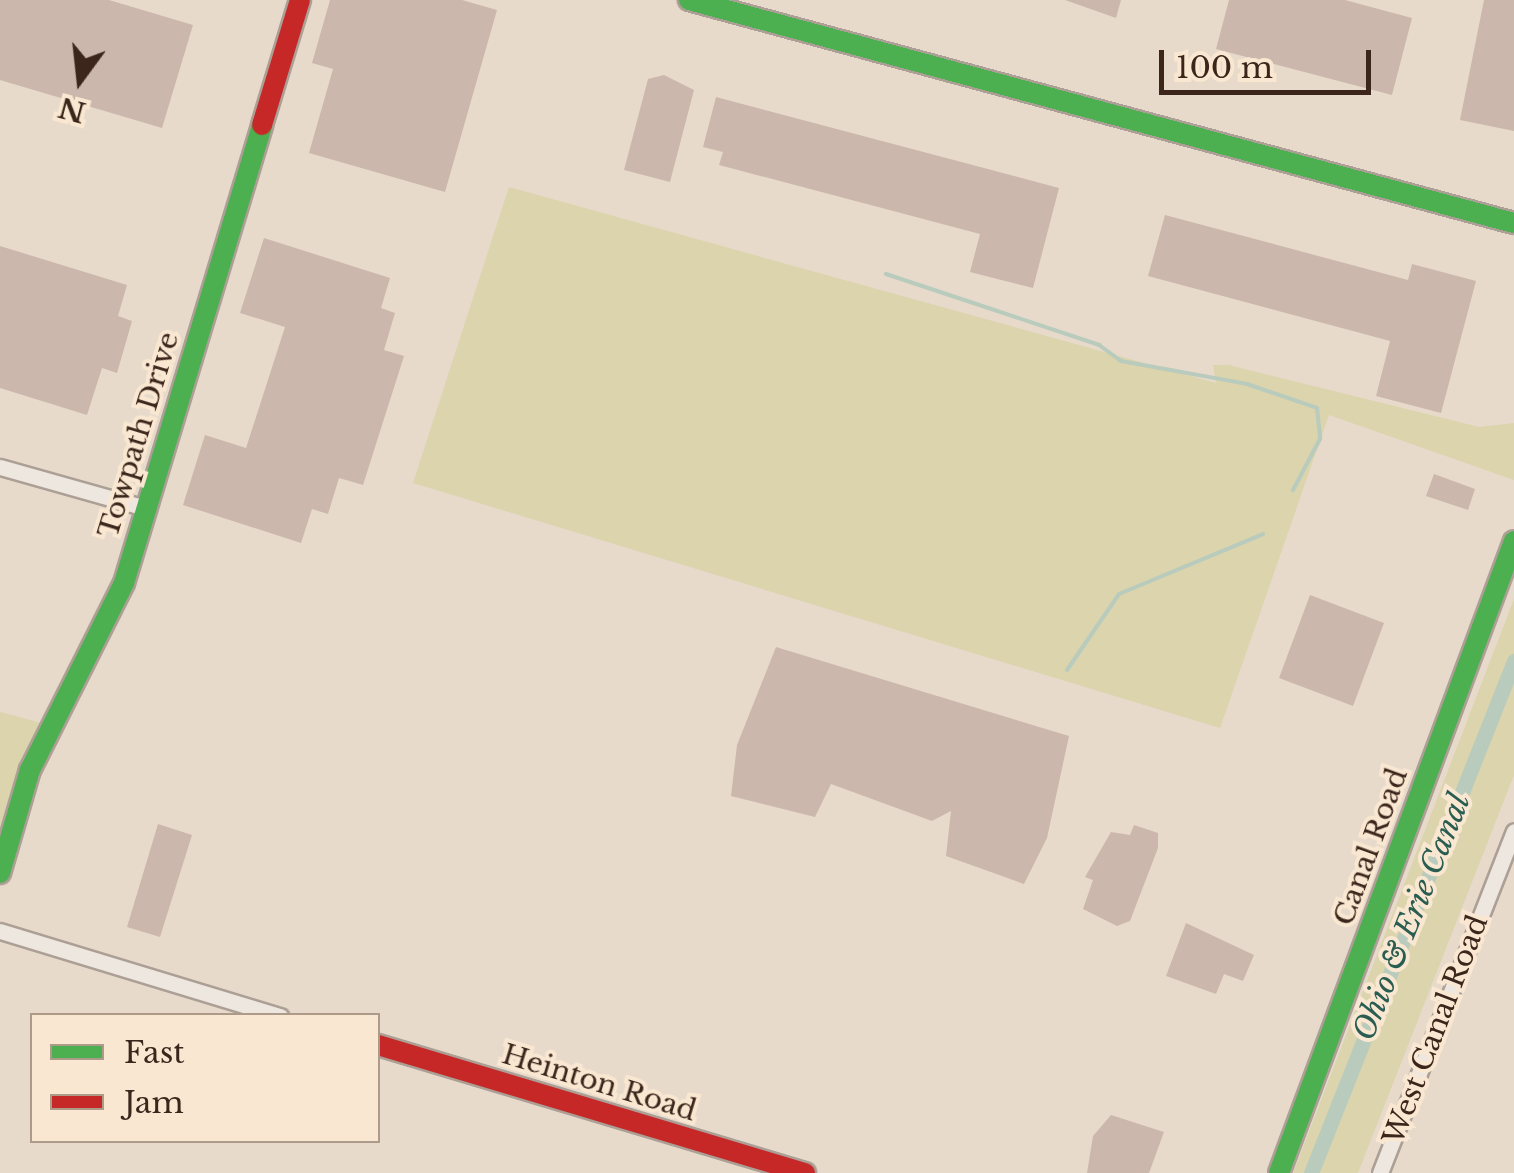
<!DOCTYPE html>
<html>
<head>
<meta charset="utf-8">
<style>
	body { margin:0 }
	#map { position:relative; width:1514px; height:1173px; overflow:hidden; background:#e7dacb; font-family:"Libre Baskerville",serif }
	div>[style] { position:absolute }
	.green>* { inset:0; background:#dbd4ac }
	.stream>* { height:4px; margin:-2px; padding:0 2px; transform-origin:2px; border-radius:2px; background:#b8cbbc }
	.canal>* { height:15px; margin:-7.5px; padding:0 7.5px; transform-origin:7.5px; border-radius:7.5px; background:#b8cbbc }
	.building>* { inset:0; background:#ccb7ac }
	.roads { filter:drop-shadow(2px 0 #ac9f95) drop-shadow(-2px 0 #ac9f95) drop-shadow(0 2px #ac9f95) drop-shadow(0 -2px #ac9f95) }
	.street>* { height:15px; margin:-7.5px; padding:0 7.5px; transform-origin:7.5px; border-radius:7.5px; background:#eee7df }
	.fast>* { height:20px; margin:-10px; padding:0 10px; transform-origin:10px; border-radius:10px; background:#4caf50 }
	.jam>* { height:20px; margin:-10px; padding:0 10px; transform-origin:10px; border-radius:10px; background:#c62828 }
	span { translate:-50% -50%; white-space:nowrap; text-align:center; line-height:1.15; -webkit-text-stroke:8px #f9e7d1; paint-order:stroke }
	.street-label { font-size:28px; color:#3c261c }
	.water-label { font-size:30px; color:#2a5d51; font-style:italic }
	.legend { position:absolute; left:30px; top:1013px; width:350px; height:130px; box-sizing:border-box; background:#f9e7d1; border:2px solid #ad9a89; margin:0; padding:12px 18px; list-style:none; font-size:30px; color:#3c261c }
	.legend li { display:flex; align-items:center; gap:20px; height:50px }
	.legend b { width:50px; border:2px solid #ad9a89 }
	.north { position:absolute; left:30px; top:30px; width:100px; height:100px; -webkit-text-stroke:8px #f9e7d1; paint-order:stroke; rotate:195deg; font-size:28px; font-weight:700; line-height:40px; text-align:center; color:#3c261c }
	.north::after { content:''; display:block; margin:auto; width:35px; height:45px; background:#3c261c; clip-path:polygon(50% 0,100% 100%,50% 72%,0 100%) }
	.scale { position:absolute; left:1159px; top:50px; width:212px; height:45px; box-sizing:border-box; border:5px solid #3c261c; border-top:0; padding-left:12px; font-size:30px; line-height:35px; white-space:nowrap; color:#3c261c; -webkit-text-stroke:8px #f9e7d1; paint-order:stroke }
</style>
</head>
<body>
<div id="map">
	<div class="green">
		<i style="clip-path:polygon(509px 187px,1216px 383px,1213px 365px,1229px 365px,1479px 427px,1514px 423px,1514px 480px,1329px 415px,1220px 728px,413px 483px)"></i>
		<i style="clip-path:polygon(1514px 599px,1514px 775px,1358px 1173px,1293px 1173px)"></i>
		<i style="clip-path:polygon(0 712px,49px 725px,0 873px)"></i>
	</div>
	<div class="stream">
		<i style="left:886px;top:274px;width:225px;rotate:18.4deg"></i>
		<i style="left:1099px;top:345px;width:27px;rotate:36deg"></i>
		<i style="left:1121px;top:361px;width:128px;rotate:10.3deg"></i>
		<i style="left:1247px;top:384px;width:74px;rotate:18.9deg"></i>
		<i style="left:1317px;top:408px;width:31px;rotate:84deg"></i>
		<i style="left:1320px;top:439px;width:58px;rotate:117.9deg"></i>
		<i style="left:1067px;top:670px;width:92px;rotate:-55.6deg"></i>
		<i style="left:1119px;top:594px;width:156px;rotate:-22.6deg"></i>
	</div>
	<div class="canal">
		<i style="left:1311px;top:1173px;width:551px;rotate:-68.37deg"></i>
	</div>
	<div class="building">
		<i style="clip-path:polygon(0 0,109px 0,193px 25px,162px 128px,0 80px)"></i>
		<i style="clip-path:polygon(330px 0,462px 0,497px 10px,445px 192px,309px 153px,333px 69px,312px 63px)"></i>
		<i style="clip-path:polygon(1065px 0,1121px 0,1116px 18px)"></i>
		<i style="clip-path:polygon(1229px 0,1345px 0,1412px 18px,1392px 95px,1216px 49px)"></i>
		<i style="clip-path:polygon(1484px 0,1514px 0,1514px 131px,1460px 120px)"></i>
		<i style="clip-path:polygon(664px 75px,694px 90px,670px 182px,624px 170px,648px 79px)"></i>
		<i style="clip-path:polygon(716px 97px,1059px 188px,1033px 288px,970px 272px,980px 234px,719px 165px,723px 152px,703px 147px)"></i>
		<i style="clip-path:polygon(1165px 215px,1408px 280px,1412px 264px,1476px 281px,1441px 413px,1376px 396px,1390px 341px,1148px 276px)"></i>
		<i style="clip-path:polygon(264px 238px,390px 278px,381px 308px,395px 313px,384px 350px,404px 356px,363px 485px,339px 478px,328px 514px,312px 509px,301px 543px,183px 505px,205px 435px,246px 448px,285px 327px,240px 313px)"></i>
		<i style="clip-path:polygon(0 246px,127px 285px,118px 316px,132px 321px,117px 373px,102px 368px,87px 415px,0 388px)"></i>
		<i style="clip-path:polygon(1434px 474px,1475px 489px,1468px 510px,1426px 496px)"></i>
		<i style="clip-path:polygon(1310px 595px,1384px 623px,1353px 706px,1279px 678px)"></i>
		<i style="clip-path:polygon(776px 647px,1069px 736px,1047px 838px,1024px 884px,946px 856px,951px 811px,932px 821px,831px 784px,815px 817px,731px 796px,737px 745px)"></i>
		<i style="clip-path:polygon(158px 824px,192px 835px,160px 937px,127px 927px)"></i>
		<i style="clip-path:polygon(1134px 825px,1158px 833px,1158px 848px,1130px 921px,1117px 926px,1083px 909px,1093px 880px,1085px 877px,1111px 832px,1130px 835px)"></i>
		<i style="clip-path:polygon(1186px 923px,1254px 955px,1243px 981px,1224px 974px,1216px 994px,1166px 976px)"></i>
		<i style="clip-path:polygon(1111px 1115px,1164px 1132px,1149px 1173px,1087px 1173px,1093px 1136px)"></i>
	</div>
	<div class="roads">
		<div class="street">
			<i style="left:0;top:467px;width:152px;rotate:15.7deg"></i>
			<i style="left:0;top:931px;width:293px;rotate:16.9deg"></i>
			<i style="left:1380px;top:1173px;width:367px;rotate:-68.6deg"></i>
		</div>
		<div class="fast">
			<i style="left:689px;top:0;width:855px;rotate:15.13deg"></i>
			<i style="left:0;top:873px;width:107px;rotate:-73.8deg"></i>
			<i style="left:30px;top:770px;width:209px;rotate:-63.3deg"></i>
			<i style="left:124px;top:583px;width:478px;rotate:-73.2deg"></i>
			<i style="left:1279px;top:1173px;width:674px;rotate:-69.6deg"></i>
		</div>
		<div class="jam">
			<i style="left:262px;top:125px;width:131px;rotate:-73.1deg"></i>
			<i style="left:378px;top:1045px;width:446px;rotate:16.7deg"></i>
		</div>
	</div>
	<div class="street-label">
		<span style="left:139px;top:435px;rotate:-73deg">Towpath Drive</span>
		<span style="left:1371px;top:847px;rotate:-70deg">Canal Road</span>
		<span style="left:1436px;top:1030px;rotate:-69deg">West Canal Road</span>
		<span style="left:599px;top:1083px;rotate:17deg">Heinton Road</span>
	</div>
	<div class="water-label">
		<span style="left:1412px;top:917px;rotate:-68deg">Ohio &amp; Erie Canal</span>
	</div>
	<ul class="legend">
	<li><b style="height:12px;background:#4caf50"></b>Fast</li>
	<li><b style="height:12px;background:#c62828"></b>Jam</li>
	</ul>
	<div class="north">N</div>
	<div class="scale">100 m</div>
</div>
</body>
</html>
